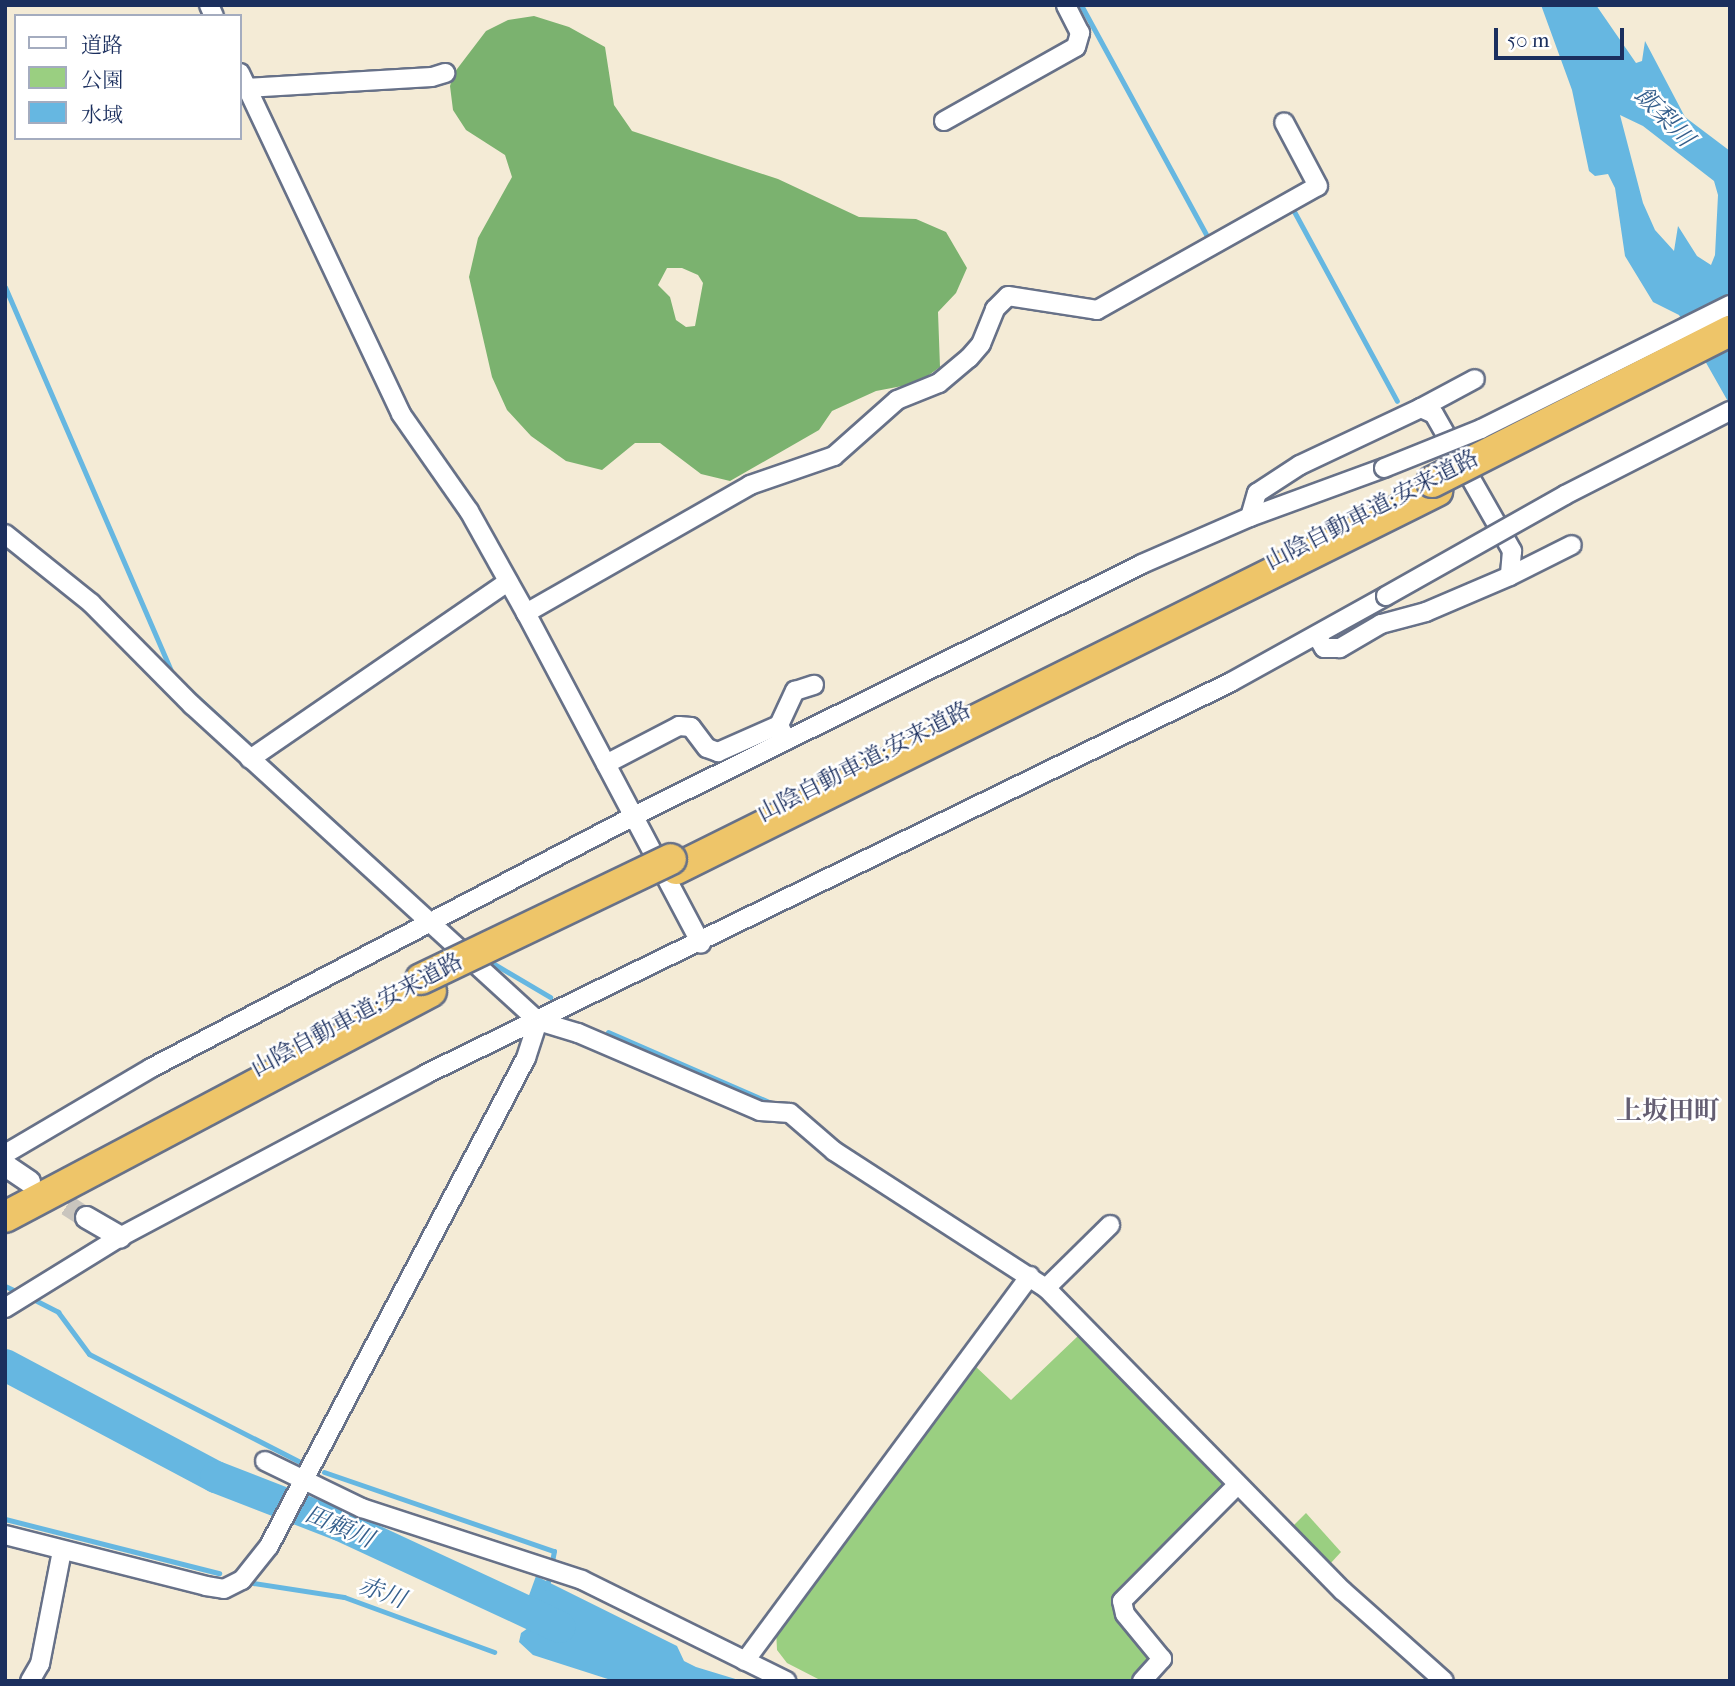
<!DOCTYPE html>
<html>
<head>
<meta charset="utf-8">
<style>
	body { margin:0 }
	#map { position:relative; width:1735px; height:1686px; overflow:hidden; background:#f4ebd6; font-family:"IM FELL French Canon","Noto Serif JP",serif }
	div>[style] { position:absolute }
	.green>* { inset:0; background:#9acf81 }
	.forest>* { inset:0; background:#7bb26f }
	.water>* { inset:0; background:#66b7e1 }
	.stream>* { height:5px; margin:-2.5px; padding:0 2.5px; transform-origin:2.5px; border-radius:2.5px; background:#66b7e1 }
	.river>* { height:32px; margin:-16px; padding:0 16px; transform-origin:16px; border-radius:16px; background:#66b7e1 }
	.tertiary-tunnel>* { height:21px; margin-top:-10.5px; transform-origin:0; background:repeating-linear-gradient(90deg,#c9c5be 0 21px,transparent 0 31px) }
	.roads { filter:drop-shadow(2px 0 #677188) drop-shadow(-2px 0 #677188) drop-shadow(0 2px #677188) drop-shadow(0 -2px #677188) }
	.minor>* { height:18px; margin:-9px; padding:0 9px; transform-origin:9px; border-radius:9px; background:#fff }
	.tertiary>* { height:21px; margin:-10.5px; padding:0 10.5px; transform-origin:10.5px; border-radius:10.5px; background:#fff }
	.motorway>* { height:30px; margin:-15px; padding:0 15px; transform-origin:15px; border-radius:15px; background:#eec569 }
	.bridges { filter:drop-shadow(2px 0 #677188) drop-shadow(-2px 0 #677188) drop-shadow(0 2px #677188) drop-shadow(0 -2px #677188) }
	.minor-bridge>* { height:18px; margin:-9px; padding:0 9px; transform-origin:9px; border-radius:9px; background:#fff }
	.motorway-bridge>* { height:30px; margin:-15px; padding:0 15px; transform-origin:15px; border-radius:15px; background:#eec569 }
	span { translate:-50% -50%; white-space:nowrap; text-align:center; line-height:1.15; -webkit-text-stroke:5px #fff; paint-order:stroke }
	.street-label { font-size:23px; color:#1b2f5e }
	.water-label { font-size:24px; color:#355f8c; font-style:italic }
	.quarter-label { font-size:26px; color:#645e72; font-weight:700 }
	.frame { position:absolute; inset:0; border:7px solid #1b2f5e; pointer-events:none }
	.legend { position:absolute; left:14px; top:14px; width:228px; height:126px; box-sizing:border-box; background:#fff; border:2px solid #a4acbf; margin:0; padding:9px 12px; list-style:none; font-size:21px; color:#1b2f5e }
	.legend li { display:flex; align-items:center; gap:14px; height:35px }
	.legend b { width:35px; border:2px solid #a4acbf }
	.scale { position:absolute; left:1494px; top:28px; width:130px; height:32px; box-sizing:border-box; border:4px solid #1b2f5e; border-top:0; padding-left:9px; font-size:21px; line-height:24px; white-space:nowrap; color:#1b2f5e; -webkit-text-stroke:5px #fff; paint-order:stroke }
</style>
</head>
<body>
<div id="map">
	<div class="green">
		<i style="clip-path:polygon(1078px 1336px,1227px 1489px,1114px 1600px,1117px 1614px,1155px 1653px,1153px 1664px,1134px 1681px,822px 1681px,787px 1663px,777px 1650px,776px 1629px,973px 1364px,1011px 1400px)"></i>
		<i style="clip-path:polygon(1306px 1513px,1341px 1552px,1329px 1565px,1290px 1529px)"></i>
	</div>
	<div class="forest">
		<i style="clip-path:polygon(evenodd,534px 16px,569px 27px,605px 47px,614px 105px,632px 131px,778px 179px,859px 217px,916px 219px,946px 232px,967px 268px,956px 293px,938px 312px,940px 367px,918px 383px,876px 391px,832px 411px,819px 430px,730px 481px,701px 474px,660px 443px,635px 443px,602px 470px,566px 461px,531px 436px,507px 410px,492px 377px,469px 277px,478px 238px,512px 177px,505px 155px,466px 130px,453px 110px,450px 86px,454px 73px,486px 31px,508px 20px,534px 16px,667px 268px,682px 268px,698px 275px,703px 283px,695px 326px,686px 327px,676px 320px,670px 297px,658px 285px,667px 268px)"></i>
	</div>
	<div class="water">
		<i style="clip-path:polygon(evenodd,1541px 5px,1596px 5px,1636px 63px,1642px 61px,1645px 41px,1685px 117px,1730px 151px,1730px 405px,1679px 315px,1653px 302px,1625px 256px,1615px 188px,1608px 174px,1595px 176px,1589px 171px,1572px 90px,1541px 5px,1620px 115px,1643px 126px,1714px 181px,1718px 195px,1715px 255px,1711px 265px,1697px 256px,1678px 226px,1674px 251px,1655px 230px,1643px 203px,1620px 115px)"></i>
		<i style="clip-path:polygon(536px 1576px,677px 1646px,684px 1661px,696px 1667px,742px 1681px,614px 1681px,533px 1655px,519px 1642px,521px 1633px,528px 1628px,519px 1623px)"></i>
	</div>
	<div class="stream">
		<i style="left:1081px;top:5px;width:270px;rotate:61.4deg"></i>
		<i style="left:1290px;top:204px;width:224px;rotate:61.5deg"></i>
		<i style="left:5px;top:287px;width:423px;rotate:66.6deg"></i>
		<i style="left:183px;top:684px;width:326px;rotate:42.5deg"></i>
		<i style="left:484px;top:958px;width:77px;rotate:30.6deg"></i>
		<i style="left:608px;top:1032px;width:178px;rotate:23.5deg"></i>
		<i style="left:5px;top:1286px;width:17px;rotate:25deg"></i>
		<i style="left:29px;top:1297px;width:33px;rotate:27deg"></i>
		<i style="left:58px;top:1312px;width:52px;rotate:53.6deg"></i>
		<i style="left:89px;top:1354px;width:235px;rotate:27.1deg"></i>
		<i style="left:324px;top:1472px;width:243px;rotate:19deg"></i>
		<i style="left:554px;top:1551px;width:38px;rotate:101deg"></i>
		<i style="left:5px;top:1519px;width:221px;rotate:14.2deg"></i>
		<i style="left:253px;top:1583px;width:92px;rotate:8.7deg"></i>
		<i style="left:344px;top:1597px;width:160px;rotate:20.1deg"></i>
	</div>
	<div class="river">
		<i style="left:5px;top:1365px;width:239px;rotate:28deg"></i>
		<i style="left:216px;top:1477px;width:133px;rotate:21.2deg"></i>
		<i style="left:340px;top:1525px;width:242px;rotate:24.9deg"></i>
	</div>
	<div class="tertiary-tunnel">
		<i style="left:41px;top:1188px;width:54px;rotate:32.8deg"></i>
	</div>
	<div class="roads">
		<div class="minor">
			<i style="left:209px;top:5px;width:12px;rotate:66deg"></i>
			<i style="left:240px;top:73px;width:377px;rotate:64.7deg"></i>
			<i style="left:401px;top:414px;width:118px;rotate:55deg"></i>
			<i style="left:469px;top:511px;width:117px;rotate:60.8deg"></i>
			<i style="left:526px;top:613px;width:374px;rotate:62.1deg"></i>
			<i style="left:246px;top:88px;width:186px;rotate:-3.4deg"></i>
			<i style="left:432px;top:77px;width:14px;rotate:-17deg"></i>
			<i style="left:944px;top:121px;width:151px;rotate:-29.3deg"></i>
			<i style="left:1076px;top:47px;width:15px;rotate:-74deg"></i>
			<i style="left:1080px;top:33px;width:31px;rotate:-117deg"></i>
			<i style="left:1421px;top:408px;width:61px;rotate:-28.2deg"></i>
			<i style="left:1250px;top:517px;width:25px;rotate:-74deg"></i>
			<i style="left:1257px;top:493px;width:51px;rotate:-33.1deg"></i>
			<i style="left:1300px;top:465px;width:134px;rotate:-25.2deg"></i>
			<i style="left:1421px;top:408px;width:14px;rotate:25deg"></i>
			<i style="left:1434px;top:414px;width:158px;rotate:60.3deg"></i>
			<i style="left:1512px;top:551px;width:25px;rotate:95deg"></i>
			<i style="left:1510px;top:576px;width:91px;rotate:156.8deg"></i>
			<i style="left:1426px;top:612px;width:47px;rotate:165.1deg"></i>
			<i style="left:1381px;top:624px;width:48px;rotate:149.7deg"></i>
			<i style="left:1340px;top:648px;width:16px;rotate:180deg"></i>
			<i style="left:1324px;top:648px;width:14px;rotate:-120deg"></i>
			<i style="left:5px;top:534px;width:110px;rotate:38.7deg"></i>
			<i style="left:91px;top:603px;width:144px;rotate:45.3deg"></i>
			<i style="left:192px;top:705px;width:469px;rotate:42.4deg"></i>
			<i style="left:538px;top:1021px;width:42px;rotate:16.7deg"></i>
			<i style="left:578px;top:1033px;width:198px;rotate:23.2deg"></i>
			<i style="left:760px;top:1111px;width:30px;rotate:4deg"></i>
			<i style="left:790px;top:1113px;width:58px;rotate:40.8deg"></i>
			<i style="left:834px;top:1151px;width:252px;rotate:32.9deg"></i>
			<i style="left:1046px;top:1288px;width:424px;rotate:45.6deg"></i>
			<i style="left:1343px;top:1591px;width:135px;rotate:41.7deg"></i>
			<i style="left:1510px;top:576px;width:69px;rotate:-26.6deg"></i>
			<i style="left:526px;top:613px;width:258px;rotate:-29.7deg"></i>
			<i style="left:750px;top:485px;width:89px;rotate:-19deg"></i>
			<i style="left:834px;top:456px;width:84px;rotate:-41.6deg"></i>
			<i style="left:897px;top:400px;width:45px;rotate:-22deg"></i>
			<i style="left:939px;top:383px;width:39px;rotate:-40deg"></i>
			<i style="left:969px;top:358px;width:18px;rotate:-49deg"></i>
			<i style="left:981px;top:344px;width:38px;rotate:-68deg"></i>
			<i style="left:995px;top:309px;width:18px;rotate:-45deg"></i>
			<i style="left:1008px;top:296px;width:90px;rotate:8.9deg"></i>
			<i style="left:1097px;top:310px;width:253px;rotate:-29.3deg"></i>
			<i style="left:1318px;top:186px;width:72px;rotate:-118deg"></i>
			<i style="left:779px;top:725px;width:38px;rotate:-65deg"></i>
			<i style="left:795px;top:691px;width:20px;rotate:-18deg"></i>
			<i style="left:250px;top:759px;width:313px;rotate:-34.5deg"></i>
			<i style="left:606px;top:764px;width:82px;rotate:-27.5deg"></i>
			<i style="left:679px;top:726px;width:12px;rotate:5deg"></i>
			<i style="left:691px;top:727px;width:26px;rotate:53deg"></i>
			<i style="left:707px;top:748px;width:12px;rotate:20deg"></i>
			<i style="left:718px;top:752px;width:67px;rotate:-23.9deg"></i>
			<i style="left:779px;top:725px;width:17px;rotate:65deg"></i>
			<i style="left:5px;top:1154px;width:169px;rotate:-30.5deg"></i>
			<i style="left:151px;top:1068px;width:545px;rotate:-27.55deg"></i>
			<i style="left:634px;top:816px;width:567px;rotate:-26.38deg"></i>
			<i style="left:1142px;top:564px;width:118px;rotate:-23.5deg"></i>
			<i style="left:1250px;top:517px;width:143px;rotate:-20.1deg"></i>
			<i style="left:1046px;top:1288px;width:90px;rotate:-44.5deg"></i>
			<i style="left:5px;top:1308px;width:135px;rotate:-31.7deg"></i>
			<i style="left:120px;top:1237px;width:347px;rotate:-28deg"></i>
			<i style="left:426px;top:1074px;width:895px;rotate:-25.96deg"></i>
			<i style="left:1231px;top:682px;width:177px;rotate:-29deg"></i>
			<i style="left:265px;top:1461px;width:108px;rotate:25.9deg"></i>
			<i style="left:362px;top:1508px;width:231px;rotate:18.1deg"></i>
			<i style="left:582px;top:1580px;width:228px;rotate:26.3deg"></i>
			<i style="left:5px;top:1535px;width:207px;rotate:14.2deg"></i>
			<i style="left:206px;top:1586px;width:18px;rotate:9deg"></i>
			<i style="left:224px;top:1589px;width:20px;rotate:-27deg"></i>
			<i style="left:242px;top:1580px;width:43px;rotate:-51.5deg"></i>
			<i style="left:269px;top:1546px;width:552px;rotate:-62.23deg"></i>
			<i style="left:526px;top:1058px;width:39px;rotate:-72deg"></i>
			<i style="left:745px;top:1661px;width:479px;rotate:-53.5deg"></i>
			<i style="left:30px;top:1681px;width:20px;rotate:-60deg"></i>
			<i style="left:40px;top:1664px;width:115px;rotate:-79deg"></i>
			<i style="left:1142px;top:1681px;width:30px;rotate:-48deg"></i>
			<i style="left:1162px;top:1659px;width:58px;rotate:-129.4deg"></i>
			<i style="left:1125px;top:1614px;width:13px;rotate:-103deg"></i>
			<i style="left:1122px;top:1601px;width:163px;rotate:-45.2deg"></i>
		</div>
		<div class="tertiary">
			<i style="left:5px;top:1165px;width:29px;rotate:34deg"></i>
			<i style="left:86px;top:1217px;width:39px;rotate:30deg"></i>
		</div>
		<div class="motorway">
			<i style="left:676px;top:869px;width:850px;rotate:-26.41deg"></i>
			<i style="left:5px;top:1217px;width:482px;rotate:-27.9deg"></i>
		</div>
	</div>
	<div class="bridges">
		<div class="minor-bridge">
			<i style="left:1384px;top:468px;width:105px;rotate:-21.9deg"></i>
			<i style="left:1481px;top:429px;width:278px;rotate:-26.5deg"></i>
			<i style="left:1386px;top:596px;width:206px;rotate:-29.4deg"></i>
			<i style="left:1565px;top:495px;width:185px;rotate:-27deg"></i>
		</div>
		<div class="motorway-bridge">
			<i style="left:1432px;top:482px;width:334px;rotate:-26.9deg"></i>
			<i style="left:421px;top:979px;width:277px;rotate:-25.6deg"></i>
		</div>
	</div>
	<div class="street-label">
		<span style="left:1372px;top:510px;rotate:-27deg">山陰自動車道;安来道路</span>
		<span style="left:864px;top:762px;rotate:-27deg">山陰自動車道;安来道路</span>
		<span style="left:357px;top:1015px;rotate:-28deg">山陰自動車道;安来道路</span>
	</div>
	<div class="water-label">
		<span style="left:1664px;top:117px;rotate:46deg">飯梨川</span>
		<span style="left:339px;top:1527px;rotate:23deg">田頼川</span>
		<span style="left:382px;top:1593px;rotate:20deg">赤川</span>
	</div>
	<div class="quarter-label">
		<span style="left:1668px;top:1111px">上坂田町</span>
	</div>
	<div class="frame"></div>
	<ul class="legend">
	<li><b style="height:9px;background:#fff"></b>道路</li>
	<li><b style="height:19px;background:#9acf81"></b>公園</li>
	<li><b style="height:19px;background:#66b7e1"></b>水域</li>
	</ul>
	<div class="scale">50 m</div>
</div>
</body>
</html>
